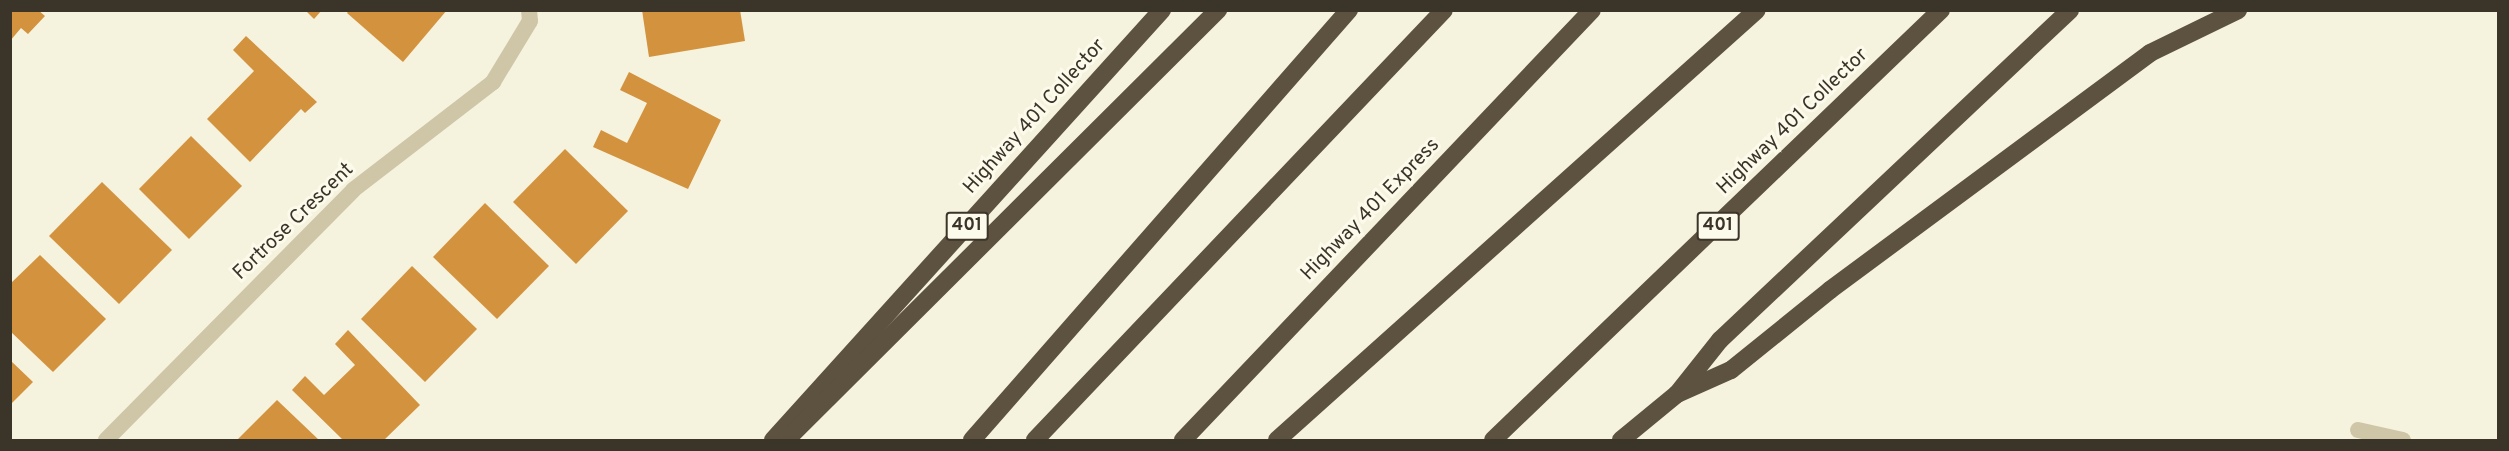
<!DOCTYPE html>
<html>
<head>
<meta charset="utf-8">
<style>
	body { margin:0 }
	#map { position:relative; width:2509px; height:451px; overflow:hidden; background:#f5f2de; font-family:Overpass,sans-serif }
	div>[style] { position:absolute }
	.building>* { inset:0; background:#d3923e }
	.service>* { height:16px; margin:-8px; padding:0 8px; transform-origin:8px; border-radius:8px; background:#cfc6a8 }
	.minor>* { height:16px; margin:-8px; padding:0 8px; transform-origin:8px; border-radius:8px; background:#cfc6a8 }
	.motorway>* { height:18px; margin:-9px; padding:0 9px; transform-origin:9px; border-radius:9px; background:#5d523f }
	span { translate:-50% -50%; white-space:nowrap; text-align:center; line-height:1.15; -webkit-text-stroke:6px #fcfaeb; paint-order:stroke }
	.shield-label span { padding:2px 4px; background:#fcfaeb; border:2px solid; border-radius:4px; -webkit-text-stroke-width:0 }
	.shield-label { font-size:18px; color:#3b3429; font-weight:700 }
	.street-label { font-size:20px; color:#3b3429 }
	.frame { position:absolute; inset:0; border:12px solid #3b3429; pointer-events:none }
</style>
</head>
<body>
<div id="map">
	<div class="building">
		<i style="clip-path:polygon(10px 10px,38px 10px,45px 16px,28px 34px,21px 28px,10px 41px)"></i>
		<i style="clip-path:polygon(305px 10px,322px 10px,314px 19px)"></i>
		<i style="clip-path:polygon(349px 10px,447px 10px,403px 62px,347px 13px)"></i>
		<i style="clip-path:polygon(642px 10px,740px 10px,745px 41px,649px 57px)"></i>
		<i style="clip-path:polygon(246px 36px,317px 102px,305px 113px,301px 109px,250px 162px,207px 119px,254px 71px,233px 50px)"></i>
		<i style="clip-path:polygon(629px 72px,721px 120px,688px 189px,593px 147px,601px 130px,627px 143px,647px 103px,620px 90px)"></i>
		<i style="clip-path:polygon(191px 136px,242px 186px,189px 239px,139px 189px)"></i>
		<i style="clip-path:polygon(565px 149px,628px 211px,576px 264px,513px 202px)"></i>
		<i style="clip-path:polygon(102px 182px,172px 250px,119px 304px,49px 236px)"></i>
		<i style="clip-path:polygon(485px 203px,549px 266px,497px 319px,433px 257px)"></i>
		<i style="clip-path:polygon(40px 255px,106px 319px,53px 372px,10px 331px,10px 284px)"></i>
		<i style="clip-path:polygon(412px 266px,477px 329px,425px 382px,361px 319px)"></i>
		<i style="clip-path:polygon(348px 330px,420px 405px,384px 440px,342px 439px,292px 390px,305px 376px,324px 395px,355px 365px,335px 344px)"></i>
		<i style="clip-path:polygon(10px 360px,33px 382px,10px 405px)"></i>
		<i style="clip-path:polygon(277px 400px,319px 440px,237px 440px)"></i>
	</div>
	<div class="service">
		<i style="left:2358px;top:430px;width:46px;rotate:12.5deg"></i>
	</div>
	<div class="minor">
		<i style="left:106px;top:440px;width:351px;rotate:-45.3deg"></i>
		<i style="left:353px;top:190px;width:177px;rotate:-37.6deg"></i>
		<i style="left:493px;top:82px;width:71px;rotate:-58.8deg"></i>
		<i style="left:530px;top:21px;width:11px;rotate:-95deg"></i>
	</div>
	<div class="motorway">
		<i style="left:1677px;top:394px;width:59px;rotate:-24deg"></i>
		<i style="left:1731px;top:370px;width:127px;rotate:-38.9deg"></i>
		<i style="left:1830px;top:290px;width:398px;rotate:-36.5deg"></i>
		<i style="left:2150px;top:53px;width:98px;rotate:-26deg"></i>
		<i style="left:773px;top:440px;width:580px;rotate:-47.87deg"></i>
		<i style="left:786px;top:440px;width:610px;rotate:-44.87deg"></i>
		<i style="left:972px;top:440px;width:572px;rotate:-48.76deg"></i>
		<i style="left:1035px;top:440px;width:593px;rotate:-46.43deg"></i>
		<i style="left:1183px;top:440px;width:593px;rotate:-46.43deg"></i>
		<i style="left:1277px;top:440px;width:644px;rotate:-41.86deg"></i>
		<i style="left:1493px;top:440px;width:621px;rotate:-43.83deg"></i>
		<i style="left:1621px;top:440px;width:72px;rotate:-39.4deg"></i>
		<i style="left:1677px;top:394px;width:69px;rotate:-51.5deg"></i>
		<i style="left:1720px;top:340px;width:481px;rotate:-43.3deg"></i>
	</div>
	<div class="shield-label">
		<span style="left:967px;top:226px">401</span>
		<span style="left:1718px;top:226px">401</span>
	</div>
	<div class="street-label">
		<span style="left:1035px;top:117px;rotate:-48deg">Highway 401 Collector</span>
		<span style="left:1793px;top:122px;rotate:-44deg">Highway 401 Collector</span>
		<span style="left:1371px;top:210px;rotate:-46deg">Highway 401 Express</span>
		<span style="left:294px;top:222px;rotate:-44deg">Fortrose Crescent</span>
	</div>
	<div class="frame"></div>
</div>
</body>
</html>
